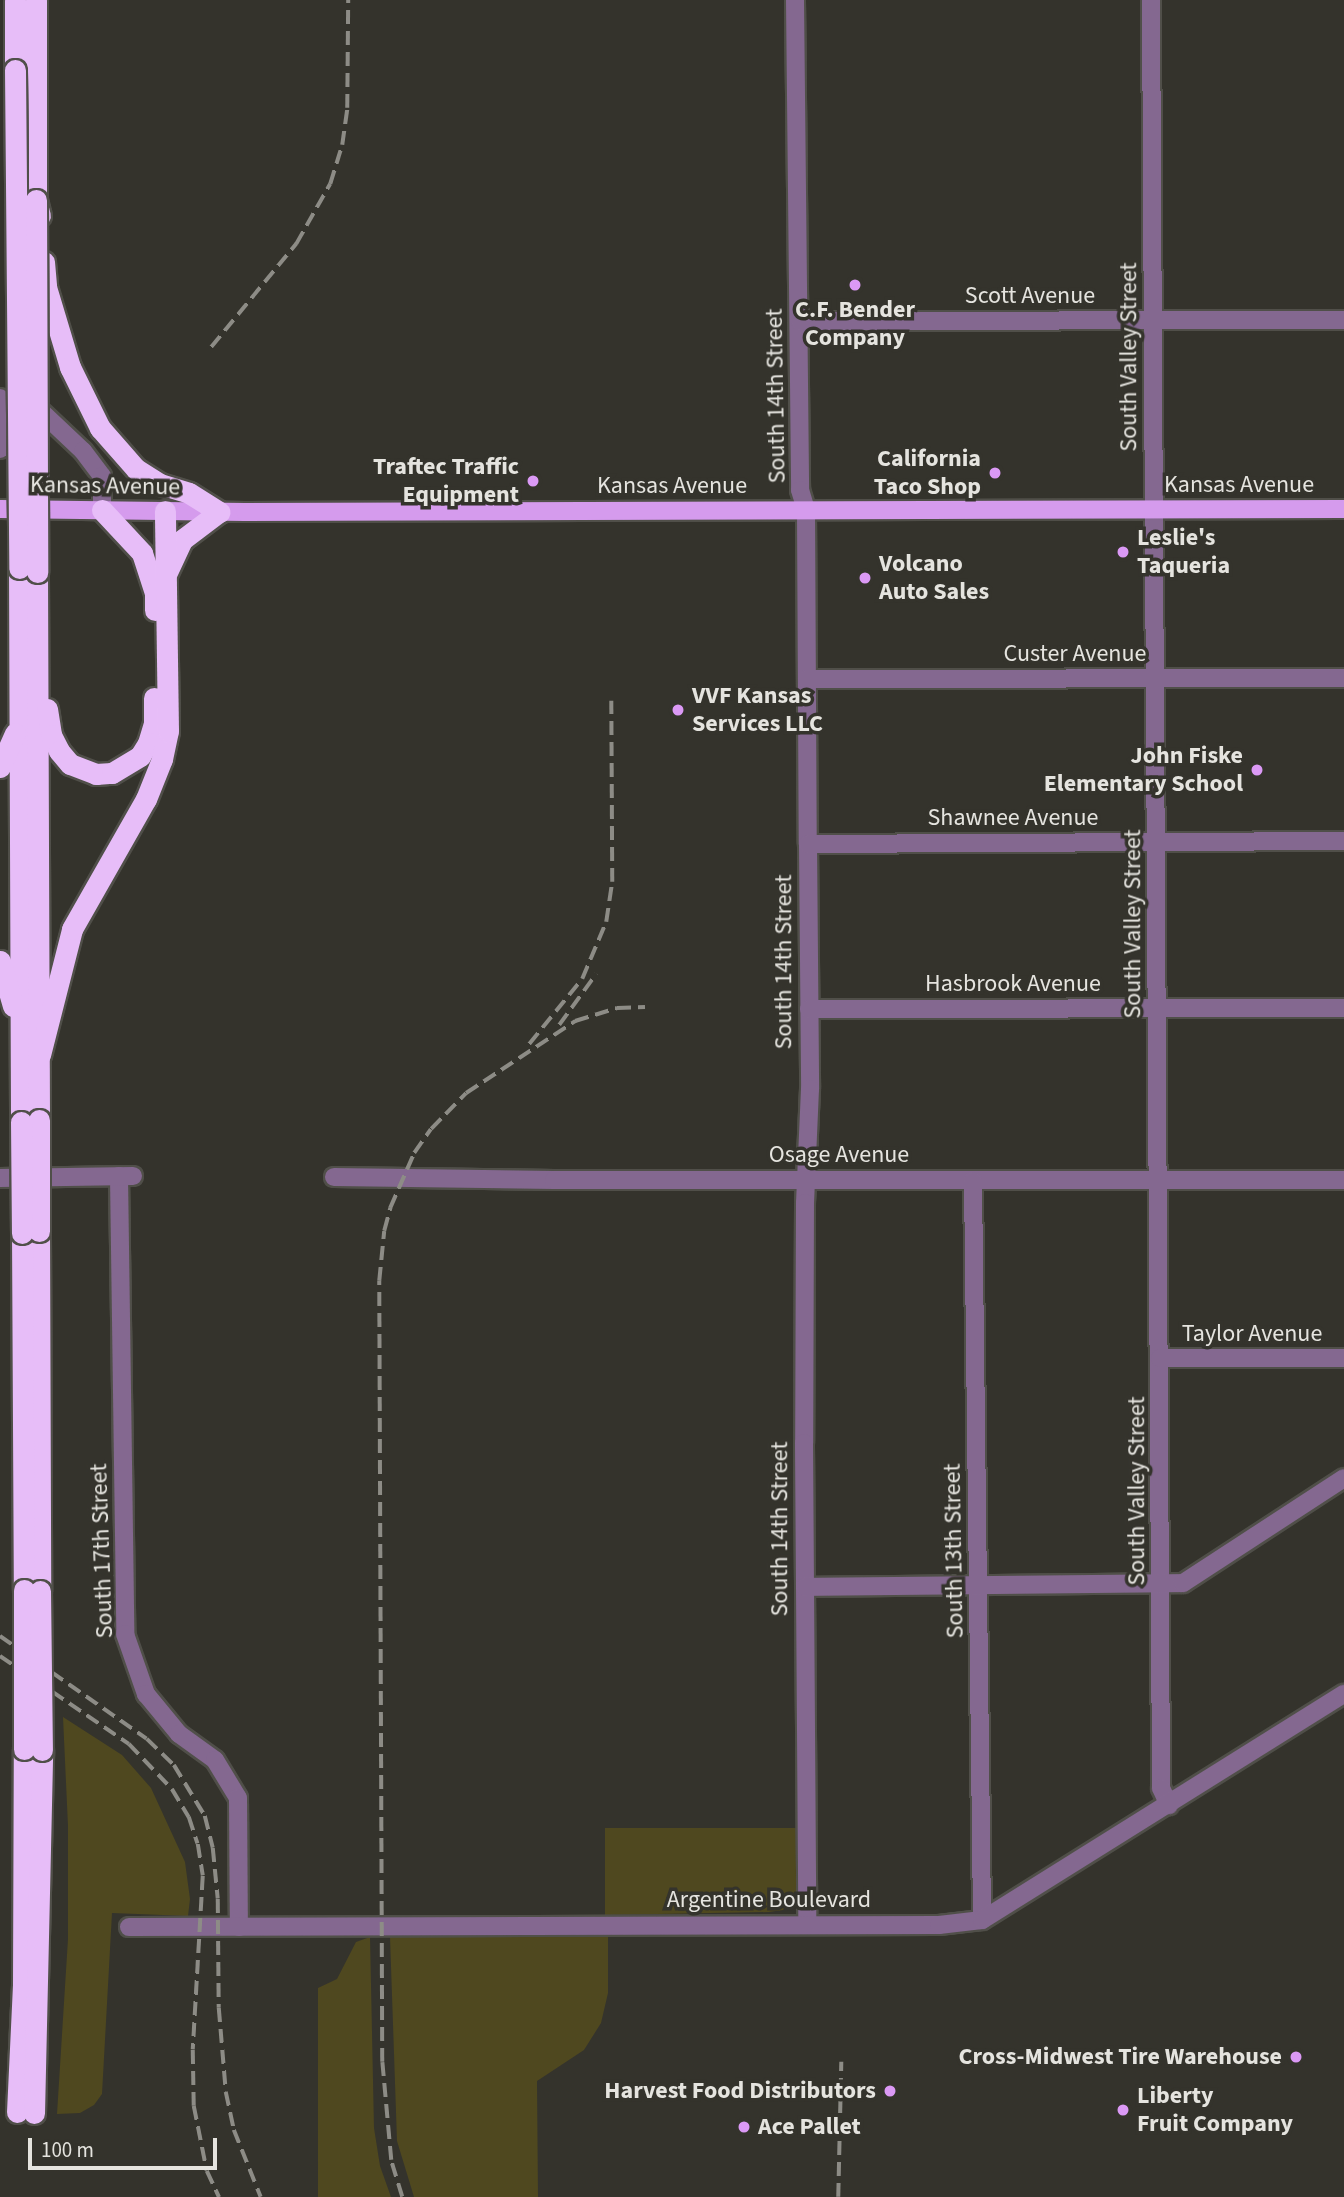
<!DOCTYPE html>
<html>
<head>
<meta charset="utf-8">
<style>
	body { margin:0 }
	#map { position:relative; width:1344px; height:2197px; overflow:hidden; background:#34332c; font-family:"Source Sans 3",sans-serif }
	div>[style] { position:absolute }
	.green>* { inset:0; background:#4f481f }
	.roads { filter:drop-shadow(2px 0 #504f49) drop-shadow(-2px 0 #504f49) drop-shadow(0 2px #504f49) drop-shadow(0 -2px #504f49) }
	.minor>* { height:18px; margin:-9px; padding:0 9px; transform-origin:9px; border-radius:9px; background:#846890 }
	.major>* { height:18px; margin:-9px; padding:0 9px; transform-origin:9px; border-radius:9px; background:#d59bed }
	.highway>* { height:21px; margin:-10.5px; padding:0 10.5px; transform-origin:10.5px; border-radius:10.5px; background:#e7bdf8 }
	.rail>* { height:3.5px; margin-top:-1.75px; transform-origin:0; background:repeating-linear-gradient(90deg,#8d8c86 0 14px,transparent 0 21px) }
	.bridges { filter:drop-shadow(2px 0 #504f49) drop-shadow(-2px 0 #504f49) drop-shadow(0 2px #504f49) drop-shadow(0 -2px #504f49) }
	.highway-bridge>* { height:21px; margin:-10.5px; padding:0 10.5px; transform-origin:10.5px; border-radius:10.5px; background:#e7bdf8 }
	.dots>* { width:19px; height:19px; translate:-50% -50%; box-sizing:border-box; border:4px solid #34332c; border-radius:50% }
	span { translate:-50% -50%; white-space:nowrap; text-align:center; line-height:1.15; -webkit-text-stroke:7px #34332c; paint-order:stroke }
	.street-label { font-size:24px; color:#e5e4df }
	.poi-label { font-size:24px; color:#e5e4df; font-weight:700 }
	.right { translate:-100% -50%; text-align:right }
	.left { translate:0 -50%; text-align:left }
	.scale { position:absolute; left:28px; top:2138px; width:189px; height:32px; box-sizing:border-box; border:4px solid #e5e4df; border-top:0; padding-left:9px; font-size:21px; line-height:24px; white-space:nowrap; color:#e5e4df; -webkit-text-stroke:5px #34332c; paint-order:stroke }
</style>
</head>
<body>
<div id="map">
	<div class="green">
		<i style="clip-path:polygon(63px 1717px,122px 1755px,151px 1788px,185px 1862px,190px 1899px,188px 1916px,112px 1913px,102px 2094px,94px 2105px,80px 2113px,57px 2114px,68px 1939px,68px 1826px)"></i>
		<i style="clip-path:polygon(605px 1828px,797px 1828px,797px 1891px,783px 1910px,769px 1912px,605px 1915px)"></i>
		<i style="clip-path:polygon(608px 1936px,608px 1993px,601px 2023px,584px 2050px,537px 2081px,538px 2197px,414px 2197px,397px 2141px,390px 1937px)"></i>
		<i style="clip-path:polygon(370px 1937px,374px 2128px,380px 2166px,391px 2197px,318px 2197px,318px 1988px,337px 1979px,356px 1942px)"></i>
	</div>
	<div class="roads">
		<div class="minor">
			<i style="left:795px;top:0;width:490px;rotate:89.4deg"></i>
			<i style="left:800px;top:490px;width:21px;rotate:73deg"></i>
			<i style="left:806px;top:510px;width:334px;rotate:89.7deg"></i>
			<i style="left:808px;top:844px;width:245px;rotate:89.5deg"></i>
			<i style="left:810px;top:1089px;width:114px;rotate:92.5deg"></i>
			<i style="left:805px;top:1203px;width:240px;rotate:90.2deg"></i>
			<i style="left:804px;top:1443px;width:481px;rotate:89.6deg"></i>
			<i style="left:1151px;top:0;width:1788px;rotate:89.68deg"></i>
			<i style="left:1161px;top:1788px;width:19px;rotate:65deg"></i>
			<i style="left:800px;top:321px;width:544px;rotate:-0.11deg"></i>
			<i style="left:0;top:398px;width:51px;rotate:90deg"></i>
			<i style="left:31px;top:402px;width:71px;rotate:43.3deg"></i>
			<i style="left:83px;top:451px;width:31px;rotate:53deg"></i>
			<i style="left:102px;top:476px;width:34px;rotate:90deg"></i>
			<i style="left:807px;top:679px;width:537px;rotate:-0.11deg"></i>
			<i style="left:808px;top:844px;width:536px;rotate:-0.32deg"></i>
			<i style="left:809px;top:1009px;width:535px;rotate:-0.11deg"></i>
			<i style="left:119px;top:1176px;width:458px;rotate:89.2deg"></i>
			<i style="left:125px;top:1634px;width:64px;rotate:70.7deg"></i>
			<i style="left:146px;top:1694px;width:52px;rotate:50.5deg"></i>
			<i style="left:179px;top:1734px;width:44px;rotate:35.8deg"></i>
			<i style="left:215px;top:1760px;width:44px;rotate:58.8deg"></i>
			<i style="left:238px;top:1798px;width:129px;rotate:89.6deg"></i>
			<i style="left:334px;top:1177px;width:220px;rotate:0.8deg"></i>
			<i style="left:554px;top:1180px;width:790px"></i>
			<i style="left:0;top:1178px;width:133px;rotate:-0.9deg"></i>
			<i style="left:973px;top:1181px;width:739px;rotate:89.3deg"></i>
			<i style="left:1160px;top:1358px;width:184px"></i>
			<i style="left:805px;top:1587px;width:378px;rotate:-0.6deg"></i>
			<i style="left:1183px;top:1583px;width:192px;rotate:-33.1deg"></i>
			<i style="left:129px;top:1927px;width:810px;rotate:-0.14deg"></i>
			<i style="left:939px;top:1925px;width:43px;rotate:-6.6deg"></i>
			<i style="left:982px;top:1920px;width:427px;rotate:-32deg"></i>
		</div>
		<div class="major">
			<i style="left:0;top:509px;width:245px;rotate:0.7deg"></i>
			<i style="left:245px;top:512px;width:1099px;rotate:-0.16deg"></i>
		</div>
		<div class="highway">
			<i style="left:15px;top:0;width:70px;rotate:90deg"></i>
			<i style="left:36px;top:0;width:200px;rotate:90deg"></i>
			<i style="left:36px;top:200px;width:16px;rotate:76deg"></i>
			<i style="left:44px;top:262px;width:25px;rotate:85deg"></i>
			<i style="left:46px;top:287px;width:84px;rotate:73.3deg"></i>
			<i style="left:70px;top:367px;width:68px;rotate:63.8deg"></i>
			<i style="left:100px;top:428px;width:55px;rotate:48.7deg"></i>
			<i style="left:136px;top:469px;width:28px;rotate:32deg"></i>
			<i style="left:160px;top:484px;width:30px;rotate:17deg"></i>
			<i style="left:189px;top:493px;width:36px;rotate:32deg"></i>
			<i style="left:219px;top:512px;width:46px;rotate:142.9deg"></i>
			<i style="left:182px;top:540px;width:35px;rotate:115deg"></i>
			<i style="left:102px;top:510px;width:59px;rotate:47.1deg"></i>
			<i style="left:142px;top:553px;width:42px;rotate:72deg"></i>
			<i style="left:155px;top:593px;width:17px;rotate:90deg"></i>
			<i style="left:19px;top:568px;width:554px;rotate:89.79deg"></i>
			<i style="left:37px;top:572px;width:548px;rotate:89.79deg"></i>
			<i style="left:47px;top:709px;width:26px;rotate:81deg"></i>
			<i style="left:51px;top:735px;width:18px;rotate:63deg"></i>
			<i style="left:59px;top:751px;width:17px;rotate:50deg"></i>
			<i style="left:70px;top:764px;width:28px;rotate:21deg"></i>
			<i style="left:96px;top:774px;width:16px;rotate:-4deg"></i>
			<i style="left:112px;top:773px;width:33px;rotate:-31deg"></i>
			<i style="left:140px;top:756px;width:15px;rotate:-58deg"></i>
			<i style="left:148px;top:743px;width:21px;rotate:-73deg"></i>
			<i style="left:154px;top:723px;width:25px;rotate:-90deg"></i>
			<i style="left:0;top:767px;width:37px;rotate:-66deg"></i>
			<i style="left:0;top:961px;width:47px;rotate:73.9deg"></i>
			<i style="left:40px;top:1055px;width:130px;rotate:-75.7deg"></i>
			<i style="left:72px;top:929px;width:150px;rotate:-60.4deg"></i>
			<i style="left:146px;top:799px;width:43px;rotate:-68.2deg"></i>
			<i style="left:162px;top:759px;width:29px;rotate:-78deg"></i>
			<i style="left:168px;top:731px;width:220px;rotate:-90.8deg"></i>
			<i style="left:39px;top:1231px;width:360px;rotate:89.8deg"></i>
			<i style="left:22px;top:1233px;width:357px;rotate:89.7deg"></i>
			<i style="left:17px;top:2112px;width:128px;rotate:-87.3deg"></i>
			<i style="left:23px;top:1984px;width:235px;rotate:-89.8deg"></i>
			<i style="left:34px;top:2113px;width:363px;rotate:-88.7deg"></i>
		</div>
	</div>
	<div class="rail">
		<i style="left:211px;top:347px;width:134px;rotate:-50.5deg"></i>
		<i style="left:296px;top:244px;width:69px;rotate:-60.5deg"></i>
		<i style="left:330px;top:184px;width:41px;rotate:-72.9deg"></i>
		<i style="left:342px;top:145px;width:37px;rotate:-82deg"></i>
		<i style="left:347px;top:108px;width:108px;rotate:-89.5deg"></i>
		<i style="left:559px;top:1025px;width:63px;rotate:-54deg"></i>
		<i style="left:529px;top:1044px;width:84px;rotate:-50.8deg"></i>
		<i style="left:582px;top:979px;width:62px;rotate:-67.2deg"></i>
		<i style="left:606px;top:922px;width:40px;rotate:-81.5deg"></i>
		<i style="left:612px;top:882px;width:181px;rotate:-90.3deg"></i>
		<i style="left:0;top:1636px;width:179px;rotate:35deg"></i>
		<i style="left:147px;top:1739px;width:37px;rotate:44deg"></i>
		<i style="left:174px;top:1765px;width:60px;rotate:58.7deg"></i>
		<i style="left:205px;top:1816px;width:33px;rotate:76deg"></i>
		<i style="left:213px;top:1848px;width:51px;rotate:84.4deg"></i>
		<i style="left:218px;top:1899px;width:109px;rotate:89.5deg"></i>
		<i style="left:219px;top:2008px;width:84px;rotate:85.2deg"></i>
		<i style="left:226px;top:2092px;width:39px;rotate:78deg"></i>
		<i style="left:234px;top:2130px;width:72px;rotate:68.1deg"></i>
		<i style="left:0;top:1656px;width:156px;rotate:34.3deg"></i>
		<i style="left:129px;top:1744px;width:62px;rotate:46.3deg"></i>
		<i style="left:172px;top:1789px;width:33px;rotate:59deg"></i>
		<i style="left:189px;top:1817px;width:28px;rotate:72deg"></i>
		<i style="left:198px;top:1844px;width:32px;rotate:81deg"></i>
		<i style="left:203px;top:1876px;width:174px;rotate:93.3deg"></i>
		<i style="left:193px;top:2050px;width:56px;rotate:89deg"></i>
		<i style="left:194px;top:2106px;width:66px;rotate:78.7deg"></i>
		<i style="left:207px;top:2171px;width:29px;rotate:65deg"></i>
		<i style="left:402px;top:2197px;width:39px;rotate:-107deg"></i>
		<i style="left:391px;top:2160px;width:98px;rotate:-95.2deg"></i>
		<i style="left:382px;top:2062px;width:781px;rotate:-90.22deg"></i>
		<i style="left:379px;top:1281px;width:50px;rotate:-84.3deg"></i>
		<i style="left:384px;top:1231px;width:24px;rotate:-75deg"></i>
		<i style="left:390px;top:1208px;width:60px;rotate:-66.4deg"></i>
		<i style="left:414px;top:1153px;width:29px;rotate:-55deg"></i>
		<i style="left:431px;top:1129px;width:50px;rotate:-45.8deg"></i>
		<i style="left:466px;top:1093px;width:131px;rotate:-33.4deg"></i>
		<i style="left:575px;top:1021px;width:44px;rotate:-17.2deg"></i>
		<i style="left:617px;top:1008px;width:28px;rotate:-2deg"></i>
		<i style="left:838px;top:2197px;width:135px;rotate:-88.7deg"></i>
	</div>
	<div class="bridges">
		<div class="highway-bridge">
			<i style="left:15px;top:70px;width:498px;rotate:89.5deg"></i>
			<i style="left:36px;top:200px;width:372px;rotate:89.8deg"></i>
			<i style="left:39px;top:1120px;width:111px;rotate:90deg"></i>
			<i style="left:21px;top:1122px;width:111px;rotate:89.5deg"></i>
			<i style="left:24px;top:1590px;width:159px;rotate:90deg"></i>
			<i style="left:40px;top:1591px;width:159px;rotate:89.3deg"></i>
		</div>
	</div>
	<div class="dots">
		<i style="left:855px;top:285px;background:#db99f5"></i>
		<i style="left:995px;top:473px;background:#db99f5"></i>
		<i style="left:533px;top:481px;background:#db99f5"></i>
		<i style="left:1123px;top:552px;background:#db99f5"></i>
		<i style="left:865px;top:578px;background:#db99f5"></i>
		<i style="left:678px;top:710px;background:#db99f5"></i>
		<i style="left:1257px;top:770px;background:#db99f5"></i>
		<i style="left:1296px;top:2057px;background:#db99f5"></i>
		<i style="left:890px;top:2091px;background:#db99f5"></i>
		<i style="left:1123px;top:2110px;background:#db99f5"></i>
		<i style="left:744px;top:2127px;background:#db99f5"></i>
	</div>
	<div class="street-label">
		<span style="left:1030px;top:296px">Scott Avenue</span>
		<span style="left:1129px;top:357px;rotate:-90deg">South Valley Street</span>
		<span style="left:776px;top:396px;rotate:-91deg">South 14th Street</span>
		<span style="left:1239px;top:485px">Kansas Avenue</span>
		<span style="left:105px;top:486px;rotate:1deg">Kansas Avenue</span>
		<span style="left:672px;top:486px">Kansas Avenue</span>
		<span style="left:1075px;top:654px">Custer Avenue</span>
		<span style="left:1013px;top:818px">Shawnee Avenue</span>
		<span style="left:1133px;top:924px;rotate:-90deg">South Valley Street</span>
		<span style="left:784px;top:962px;rotate:-90deg">South 14th Street</span>
		<span style="left:1013px;top:984px">Hasbrook Avenue</span>
		<span style="left:839px;top:1155px">Osage Avenue</span>
		<span style="left:1252px;top:1334px">Taylor Avenue</span>
		<span style="left:1137px;top:1491px;rotate:-90deg">South Valley Street</span>
		<span style="left:780px;top:1529px;rotate:-90deg">South 14th Street</span>
		<span style="left:102px;top:1551px;rotate:-92deg">South 17th Street</span>
		<span style="left:954px;top:1551px;rotate:-91deg">South 13th Street</span>
		<span style="left:769px;top:1900px">Argentine Boulevard</span>
	</div>
	<div class="poi-label">
		<span style="left:855px;top:324px">C.F. Bender<br>Company</span>
		<span class="right" style="left:981px;top:473px">California<br>Taco Shop</span>
		<span class="right" style="left:519px;top:481px">Traftec Traffic<br>Equipment</span>
		<span class="left" style="left:1137px;top:552px">Leslie's<br>Taqueria</span>
		<span class="left" style="left:879px;top:578px">Volcano<br>Auto Sales</span>
		<span class="left" style="left:692px;top:710px">VVF Kansas<br>Services LLC</span>
		<span class="right" style="left:1243px;top:770px">John Fiske<br>Elementary School</span>
		<span class="right" style="left:1282px;top:2057px">Cross-Midwest Tire Warehouse</span>
		<span class="right" style="left:876px;top:2091px">Harvest Food Distributors</span>
		<span class="left" style="left:1137px;top:2110px">Liberty<br>Fruit Company</span>
		<span class="left" style="left:758px;top:2127px">Ace Pallet</span>
	</div>
	<div class="scale">100 m</div>
</div>
</body>
</html>
